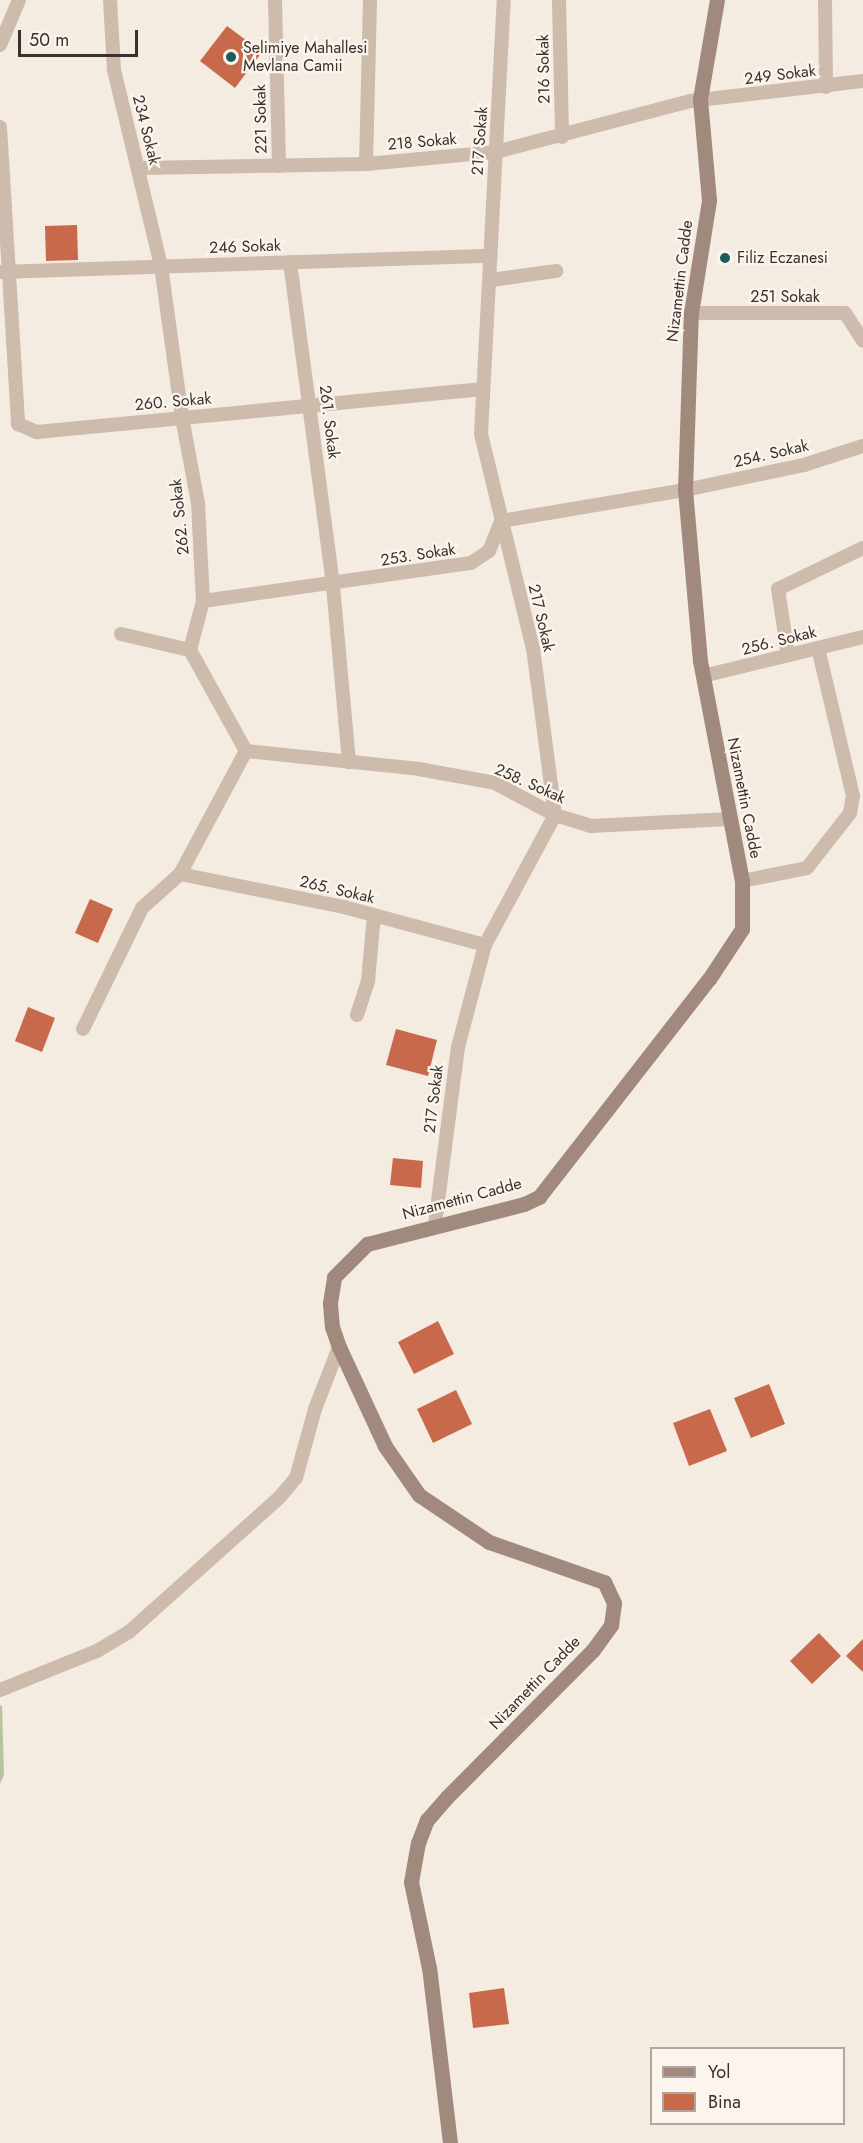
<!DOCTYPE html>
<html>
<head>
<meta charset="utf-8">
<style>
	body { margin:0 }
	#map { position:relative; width:863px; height:2143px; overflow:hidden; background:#f4ebe1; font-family:Jost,sans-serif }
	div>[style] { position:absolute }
	.green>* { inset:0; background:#b8c4a0 }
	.building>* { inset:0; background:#c8694b }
	.street>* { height:14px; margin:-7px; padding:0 7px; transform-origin:7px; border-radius:7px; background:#cdbbac }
	.secondary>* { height:15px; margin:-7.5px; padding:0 7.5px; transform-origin:7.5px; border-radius:7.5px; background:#a18a7d }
	.dots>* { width:16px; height:16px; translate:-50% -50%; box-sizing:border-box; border:3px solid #fbf5ee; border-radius:50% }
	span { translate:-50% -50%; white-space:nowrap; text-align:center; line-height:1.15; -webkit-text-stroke:4.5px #fbf5ee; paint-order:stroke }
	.poi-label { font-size:16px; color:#3b302b }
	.left { translate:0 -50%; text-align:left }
	.street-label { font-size:16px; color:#3b302b }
	.legend { position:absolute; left:650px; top:2047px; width:195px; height:78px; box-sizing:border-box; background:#fbf5ee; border:2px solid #aea6a0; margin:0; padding:8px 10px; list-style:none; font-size:18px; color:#3b302b }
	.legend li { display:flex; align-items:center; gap:12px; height:30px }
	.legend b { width:30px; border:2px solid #aea6a0 }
	.scale { position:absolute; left:18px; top:30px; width:120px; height:27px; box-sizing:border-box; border:3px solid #3b302b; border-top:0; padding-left:8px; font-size:18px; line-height:21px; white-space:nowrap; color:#3b302b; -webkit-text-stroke:4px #fbf5ee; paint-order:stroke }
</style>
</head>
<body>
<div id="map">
	<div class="green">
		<i style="clip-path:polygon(2px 1705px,4px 1775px,0 1784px,0 1706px)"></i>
	</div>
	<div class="building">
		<i style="clip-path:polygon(227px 26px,262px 52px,235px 88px,200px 61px)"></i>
		<i style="clip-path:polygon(77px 225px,78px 260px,46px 261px,45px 226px)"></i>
		<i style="clip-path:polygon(90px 899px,113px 909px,98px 943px,75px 933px)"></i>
		<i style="clip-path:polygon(28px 1007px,55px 1018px,42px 1052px,15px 1041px)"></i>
		<i style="clip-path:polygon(396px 1029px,437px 1040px,428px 1076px,386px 1065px)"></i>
		<i style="clip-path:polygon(393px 1158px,423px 1161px,421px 1188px,390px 1185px)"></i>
		<i style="clip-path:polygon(438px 1321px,454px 1354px,414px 1374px,398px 1342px)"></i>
		<i style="clip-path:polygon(769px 1384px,785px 1424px,751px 1438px,734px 1398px)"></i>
		<i style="clip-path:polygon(456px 1390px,472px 1424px,433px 1443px,417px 1409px)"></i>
		<i style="clip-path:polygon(710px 1409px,727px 1451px,689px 1466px,673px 1423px)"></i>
		<i style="clip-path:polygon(819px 1633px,841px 1656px,812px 1684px,790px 1661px)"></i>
		<i style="clip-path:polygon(863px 1639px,863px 1672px,846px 1656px)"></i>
		<i style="clip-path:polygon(504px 1988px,509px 2024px,473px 2028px,469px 1993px)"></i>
	</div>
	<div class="street">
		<i style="left:110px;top:0;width:70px;rotate:86.7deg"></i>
		<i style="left:114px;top:70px;width:202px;rotate:76.5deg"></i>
		<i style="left:161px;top:266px;width:152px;rotate:82.1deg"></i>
		<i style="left:182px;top:417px;width:87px;rotate:79.5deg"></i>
		<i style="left:198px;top:503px;width:98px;rotate:87.1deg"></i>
		<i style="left:203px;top:601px;width:51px;rotate:104.9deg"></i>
		<i style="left:190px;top:650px;width:115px;rotate:61deg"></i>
		<i style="left:275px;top:0;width:166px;rotate:88.6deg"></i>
		<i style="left:559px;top:0;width:137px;rotate:88.7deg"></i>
		<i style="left:825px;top:0;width:87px;rotate:89.3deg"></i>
		<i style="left:0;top:45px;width:49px;rotate:-67.1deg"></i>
		<i style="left:0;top:127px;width:298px;rotate:86.5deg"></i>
		<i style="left:18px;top:424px;width:21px;rotate:23deg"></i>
		<i style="left:37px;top:432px;width:448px;rotate:-5.5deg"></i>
		<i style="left:366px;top:164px;width:164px;rotate:-88.6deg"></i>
		<i style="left:139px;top:168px;width:227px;rotate:-1deg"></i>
		<i style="left:366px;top:164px;width:131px;rotate:-5.3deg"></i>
		<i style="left:496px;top:152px;width:201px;rotate:-14.7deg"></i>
		<i style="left:690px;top:101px;width:174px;rotate:-6.6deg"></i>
		<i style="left:290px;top:262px;width:327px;rotate:82.4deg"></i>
		<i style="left:333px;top:586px;width:177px;rotate:84.8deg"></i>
		<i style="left:0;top:272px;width:491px;rotate:-1.9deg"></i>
		<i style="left:491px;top:280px;width:66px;rotate:-7.9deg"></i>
		<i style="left:691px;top:313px;width:154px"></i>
		<i style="left:845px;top:313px;width:33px;rotate:57deg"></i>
		<i style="left:203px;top:601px;width:271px;rotate:-8.1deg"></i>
		<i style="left:471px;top:563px;width:22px;rotate:-34deg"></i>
		<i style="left:489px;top:551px;width:32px;rotate:-68deg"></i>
		<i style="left:501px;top:521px;width:187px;rotate:-9.6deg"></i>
		<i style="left:685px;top:490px;width:122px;rotate:-11.9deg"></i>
		<i style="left:804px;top:465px;width:62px;rotate:-17.9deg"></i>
		<i style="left:121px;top:634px;width:71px;rotate:13.1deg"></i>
		<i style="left:788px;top:655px;width:67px;rotate:-98.6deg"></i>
		<i style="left:778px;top:589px;width:94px;rotate:-25.8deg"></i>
		<i style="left:703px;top:676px;width:165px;rotate:-13.7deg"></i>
		<i style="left:246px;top:751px;width:174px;rotate:5.9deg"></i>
		<i style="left:419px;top:769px;width:77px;rotate:10.4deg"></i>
		<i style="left:495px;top:783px;width:68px;rotate:28.1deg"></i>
		<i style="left:555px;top:815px;width:37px;rotate:17deg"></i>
		<i style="left:590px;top:826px;width:140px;rotate:-2.9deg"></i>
		<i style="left:180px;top:874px;width:167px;rotate:11.4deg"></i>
		<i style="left:344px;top:907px;width:146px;rotate:15.1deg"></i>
		<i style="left:742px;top:881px;width:66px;rotate:-11.3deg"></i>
		<i style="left:807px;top:868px;width:70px;rotate:-52deg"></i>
		<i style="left:850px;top:813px;width:17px;rotate:-80deg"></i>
		<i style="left:853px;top:796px;width:152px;rotate:-103.3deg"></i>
		<i style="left:357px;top:1015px;width:36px;rotate:-72deg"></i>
		<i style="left:368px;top:981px;width:66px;rotate:-84.8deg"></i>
		<i style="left:83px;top:1029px;width:135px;rotate:-64deg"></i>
		<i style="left:142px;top:908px;width:51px;rotate:-41.8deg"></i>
		<i style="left:180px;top:874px;width:140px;rotate:-61.8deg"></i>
		<i style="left:435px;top:1224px;width:178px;rotate:-82.6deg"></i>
		<i style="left:458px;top:1047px;width:106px;rotate:-75.2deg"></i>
		<i style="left:485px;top:945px;width:148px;rotate:-61.7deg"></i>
		<i style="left:555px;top:815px;width:167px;rotate:-97.5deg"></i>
		<i style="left:533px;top:649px;width:221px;rotate:-103.6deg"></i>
		<i style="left:481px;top:434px;width:435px;rotate:-87deg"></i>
		<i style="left:0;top:1690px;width:105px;rotate:-21.9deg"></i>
		<i style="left:97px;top:1651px;width:37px;rotate:-31deg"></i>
		<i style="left:129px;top:1632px;width:201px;rotate:-41.8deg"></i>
		<i style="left:279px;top:1498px;width:26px;rotate:-50deg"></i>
		<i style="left:296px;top:1478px;width:72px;rotate:-74.6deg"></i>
		<i style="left:315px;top:1409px;width:66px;rotate:-68.8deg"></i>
	</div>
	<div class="secondary">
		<i style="left:450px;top:2143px;width:176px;rotate:-96.8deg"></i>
		<i style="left:429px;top:1968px;width:88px;rotate:-101.8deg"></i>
		<i style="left:411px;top:1882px;width:40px;rotate:-80deg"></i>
		<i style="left:418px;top:1843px;width:25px;rotate:-69deg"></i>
		<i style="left:427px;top:1820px;width:30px;rotate:-49deg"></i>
		<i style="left:447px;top:1797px;width:207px;rotate:-45.2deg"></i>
		<i style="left:593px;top:1650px;width:31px;rotate:-54deg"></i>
		<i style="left:611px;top:1625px;width:22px;rotate:-82deg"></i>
		<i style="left:614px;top:1603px;width:23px;rotate:-115deg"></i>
		<i style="left:604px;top:1582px;width:122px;rotate:-160.8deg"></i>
		<i style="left:489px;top:1542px;width:84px;rotate:-146.1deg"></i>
		<i style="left:419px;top:1495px;width:60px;rotate:-124.8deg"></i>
		<i style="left:385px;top:1446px;width:109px;rotate:-114.9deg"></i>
		<i style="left:339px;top:1347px;width:21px;rotate:-109deg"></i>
		<i style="left:332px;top:1327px;width:24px;rotate:-95deg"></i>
		<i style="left:330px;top:1303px;width:26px;rotate:-81deg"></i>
		<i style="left:334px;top:1277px;width:47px;rotate:-45deg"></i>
		<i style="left:367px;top:1244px;width:162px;rotate:-14.3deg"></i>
		<i style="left:524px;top:1204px;width:17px;rotate:-25deg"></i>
		<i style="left:539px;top:1197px;width:276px;rotate:-52.1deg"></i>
		<i style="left:709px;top:979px;width:60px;rotate:-56.6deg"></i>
		<i style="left:742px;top:929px;width:48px;rotate:-90deg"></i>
		<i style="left:742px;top:881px;width:224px;rotate:-100.8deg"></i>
		<i style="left:700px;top:661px;width:172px;rotate:-95deg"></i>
		<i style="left:685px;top:490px;width:177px;rotate:-88.1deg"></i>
		<i style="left:691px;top:313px;width:114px;rotate:-80.9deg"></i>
		<i style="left:709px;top:200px;width:101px;rotate:-95.1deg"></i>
		<i style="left:700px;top:99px;width:100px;rotate:-80.3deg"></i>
	</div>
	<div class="dots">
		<i style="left:231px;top:57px;background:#1f5a5e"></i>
		<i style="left:725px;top:258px;background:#1f5a5e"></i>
	</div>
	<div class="poi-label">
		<span class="left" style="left:243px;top:57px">Selimiye Mahallesi<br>Mevlana Camii</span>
		<span class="left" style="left:737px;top:258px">Filiz Eczanesi</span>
	</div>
	<div class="street-label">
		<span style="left:544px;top:69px;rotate:-91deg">216 Sokak</span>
		<span style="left:780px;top:75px;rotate:-7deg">249 Sokak</span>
		<span style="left:261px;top:119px;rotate:-91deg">221 Sokak</span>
		<span style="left:146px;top:130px;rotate:76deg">234 Sokak</span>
		<span style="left:480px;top:141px;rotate:-86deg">217 Sokak</span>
		<span style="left:422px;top:142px;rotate:-5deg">218 Sokak</span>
		<span style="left:245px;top:247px;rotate:-2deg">246 Sokak</span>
		<span style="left:680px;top:281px;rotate:-83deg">Nizamettin Cadde</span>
		<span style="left:785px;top:297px">251 Sokak</span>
		<span style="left:173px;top:402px;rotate:-5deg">260. Sokak</span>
		<span style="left:329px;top:422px;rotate:83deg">261. Sokak</span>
		<span style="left:771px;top:454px;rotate:-13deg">254. Sokak</span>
		<span style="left:180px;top:517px;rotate:-96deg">262. Sokak</span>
		<span style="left:418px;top:555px;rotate:-9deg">253. Sokak</span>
		<span style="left:541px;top:618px;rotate:77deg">217 Sokak</span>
		<span style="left:779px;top:641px;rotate:-14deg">256. Sokak</span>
		<span style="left:530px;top:784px;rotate:24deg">258. Sokak</span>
		<span style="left:744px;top:798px;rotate:79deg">Nizamettin Cadde</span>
		<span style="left:337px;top:890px;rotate:13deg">265. Sokak</span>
		<span style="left:434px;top:1099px;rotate:-83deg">217 Sokak</span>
		<span style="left:462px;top:1199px;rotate:-15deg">Nizamettin Cadde</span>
		<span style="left:535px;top:1683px;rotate:-46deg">Nizamettin Cadde</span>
	</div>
	<ul class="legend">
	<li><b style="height:8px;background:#a18a7d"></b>Yol</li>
	<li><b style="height:16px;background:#c8694b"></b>Bina</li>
	</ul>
	<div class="scale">50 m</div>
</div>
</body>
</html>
